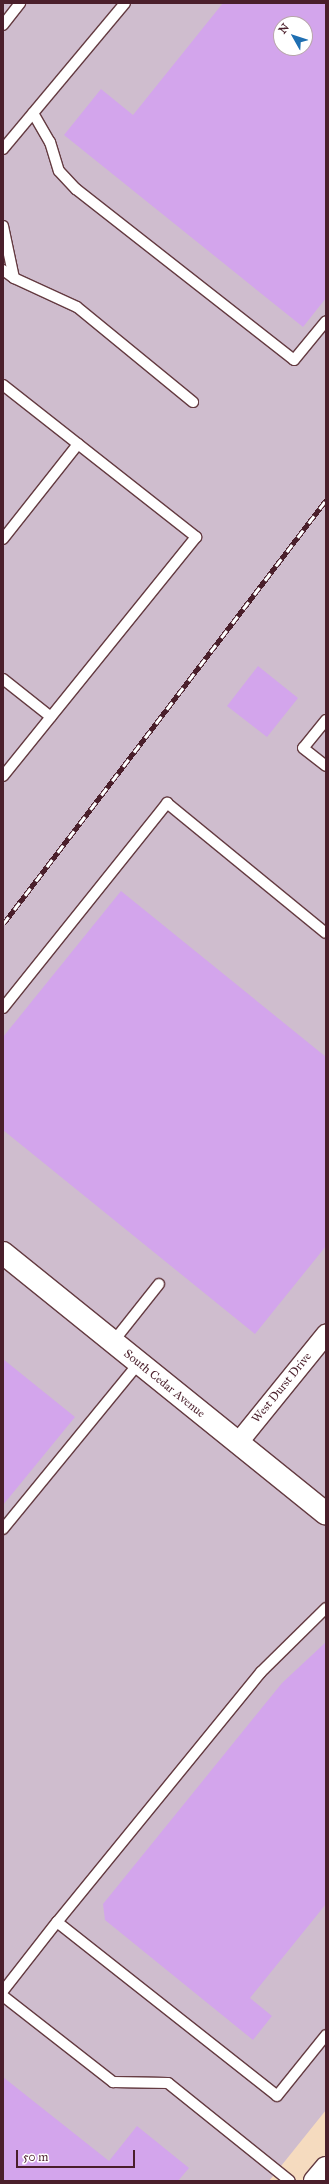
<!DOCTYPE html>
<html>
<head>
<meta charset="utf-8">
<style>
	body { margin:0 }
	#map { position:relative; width:329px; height:2184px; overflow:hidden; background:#f5dbbf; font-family:"IM FELL Great Primer",serif }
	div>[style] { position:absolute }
	.industrial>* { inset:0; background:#cfbdce }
	.building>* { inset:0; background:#d3a5ec }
	.roads { filter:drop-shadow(1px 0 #643b41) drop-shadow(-1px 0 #643b41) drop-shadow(0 1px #643b41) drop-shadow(0 -1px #643b41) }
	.service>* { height:10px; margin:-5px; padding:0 5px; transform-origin:5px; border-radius:5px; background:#fff }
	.minor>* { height:19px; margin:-9.5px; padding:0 9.5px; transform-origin:9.5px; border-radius:9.5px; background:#fff }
	.secondary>* { height:22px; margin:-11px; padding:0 11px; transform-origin:11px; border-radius:11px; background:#fff }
	.rail>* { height:4.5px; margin-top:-2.25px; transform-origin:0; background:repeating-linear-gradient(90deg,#fff 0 9px,#4a1f2b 0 18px); box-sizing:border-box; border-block:1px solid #4a1f2b }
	span { translate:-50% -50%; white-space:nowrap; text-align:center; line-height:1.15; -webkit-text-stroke:3.5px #fff; paint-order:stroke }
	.street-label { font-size:12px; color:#4a1f2b }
	.frame { position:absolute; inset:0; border:4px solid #4a1f2b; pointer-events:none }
	.north { position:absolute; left:273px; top:16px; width:40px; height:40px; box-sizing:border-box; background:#fff; border:1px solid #b7a5aa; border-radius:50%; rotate:309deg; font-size:11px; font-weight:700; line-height:16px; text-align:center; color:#4a1f2b }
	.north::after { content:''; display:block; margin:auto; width:14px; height:18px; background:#1f6fb2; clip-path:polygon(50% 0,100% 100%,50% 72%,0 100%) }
	.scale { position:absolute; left:16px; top:2150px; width:119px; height:18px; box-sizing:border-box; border:2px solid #4a1f2b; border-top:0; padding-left:5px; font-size:12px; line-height:14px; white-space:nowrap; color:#4a1f2b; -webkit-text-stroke:3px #fff; paint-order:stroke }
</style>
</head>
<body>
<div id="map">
	<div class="industrial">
		<i style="clip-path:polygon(evenodd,3px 3px,326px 3px,326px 2110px,269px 2181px,3px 2181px,3px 3px,281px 24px,305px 24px,305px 48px,281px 48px,281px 24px)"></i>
	</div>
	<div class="building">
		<i style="clip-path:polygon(evenodd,223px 3px,326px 3px,326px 298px,303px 327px,64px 135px,101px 89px,133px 115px,223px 3px,281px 24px,305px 24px,305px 48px,281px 48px,281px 24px)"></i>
		<i style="clip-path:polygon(258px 666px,298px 698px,267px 737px,227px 706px)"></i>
		<i style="clip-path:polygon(121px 891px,326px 1057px,326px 1246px,255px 1334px,3px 1130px,3px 1037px)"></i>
		<i style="clip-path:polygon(3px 1359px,75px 1417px,3px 1505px)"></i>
		<i style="clip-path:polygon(326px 1642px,326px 1904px,250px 1998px,272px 2016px,253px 2040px,105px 1920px,103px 1904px,282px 1683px)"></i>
		<i style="clip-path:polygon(3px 2077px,109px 2161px,137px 2126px,189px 2168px,178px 2181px,3px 2181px)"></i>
	</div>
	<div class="roads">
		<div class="service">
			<i style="left:3px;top:25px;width:28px;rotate:-52deg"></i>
			<i style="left:33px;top:113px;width:34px;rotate:60deg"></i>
			<i style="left:50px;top:142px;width:30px;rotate:73deg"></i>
			<i style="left:59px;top:171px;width:25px;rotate:47deg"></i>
			<i style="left:76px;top:189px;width:277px;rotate:38.1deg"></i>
			<i style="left:294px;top:360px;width:50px;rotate:-50.6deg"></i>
			<i style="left:3px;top:149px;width:190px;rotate:-50.1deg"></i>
			<i style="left:3px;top:226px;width:53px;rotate:78.1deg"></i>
			<i style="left:3px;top:270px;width:14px;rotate:36deg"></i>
			<i style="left:14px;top:278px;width:69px;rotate:24.7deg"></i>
			<i style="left:77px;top:307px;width:150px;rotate:39.3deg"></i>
			<i style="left:3px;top:385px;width:246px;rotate:38.2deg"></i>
			<i style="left:196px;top:537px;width:307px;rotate:128.9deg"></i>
			<i style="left:3px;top:539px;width:121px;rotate:-51.7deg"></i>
			<i style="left:3px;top:679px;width:61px;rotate:38.4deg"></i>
			<i style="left:326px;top:720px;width:36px;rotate:129deg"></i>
			<i style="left:303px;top:748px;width:29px;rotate:38deg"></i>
			<i style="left:3px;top:1008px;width:263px;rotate:-51.3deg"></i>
			<i style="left:167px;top:803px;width:205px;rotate:39.3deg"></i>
			<i style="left:113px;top:1342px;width:74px;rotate:-51.6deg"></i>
			<i style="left:3px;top:1529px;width:215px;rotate:-50.7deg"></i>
			<i style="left:326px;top:1608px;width:91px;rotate:135.4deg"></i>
			<i style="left:261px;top:1672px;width:323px;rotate:129.2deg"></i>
			<i style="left:57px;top:1922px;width:280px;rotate:38.3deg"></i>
			<i style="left:277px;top:2096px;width:78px;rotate:-51.2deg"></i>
			<i style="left:3px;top:1991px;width:88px;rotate:-52deg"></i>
			<i style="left:3px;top:1996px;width:140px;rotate:38deg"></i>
			<i style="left:113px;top:2082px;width:55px;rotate:1deg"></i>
			<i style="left:168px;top:2083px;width:156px;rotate:38.8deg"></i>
		</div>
		<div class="minor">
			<i style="left:237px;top:1443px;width:141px;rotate:-51deg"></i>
		</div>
		<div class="secondary">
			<i style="left:3px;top:1253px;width:415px;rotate:38.9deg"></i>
			<i style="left:315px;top:2181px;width:17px;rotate:-50deg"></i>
		</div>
	</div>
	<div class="rail">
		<i style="left:3px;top:924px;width:533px;rotate:-52.7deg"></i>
	</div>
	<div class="street-label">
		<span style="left:164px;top:1384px;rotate:39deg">South Cedar Avenue</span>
		<span style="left:282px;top:1388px;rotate:-51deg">West Durst Drive</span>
	</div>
	<div class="frame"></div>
	<div class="north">N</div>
	<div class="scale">50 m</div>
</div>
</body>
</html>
